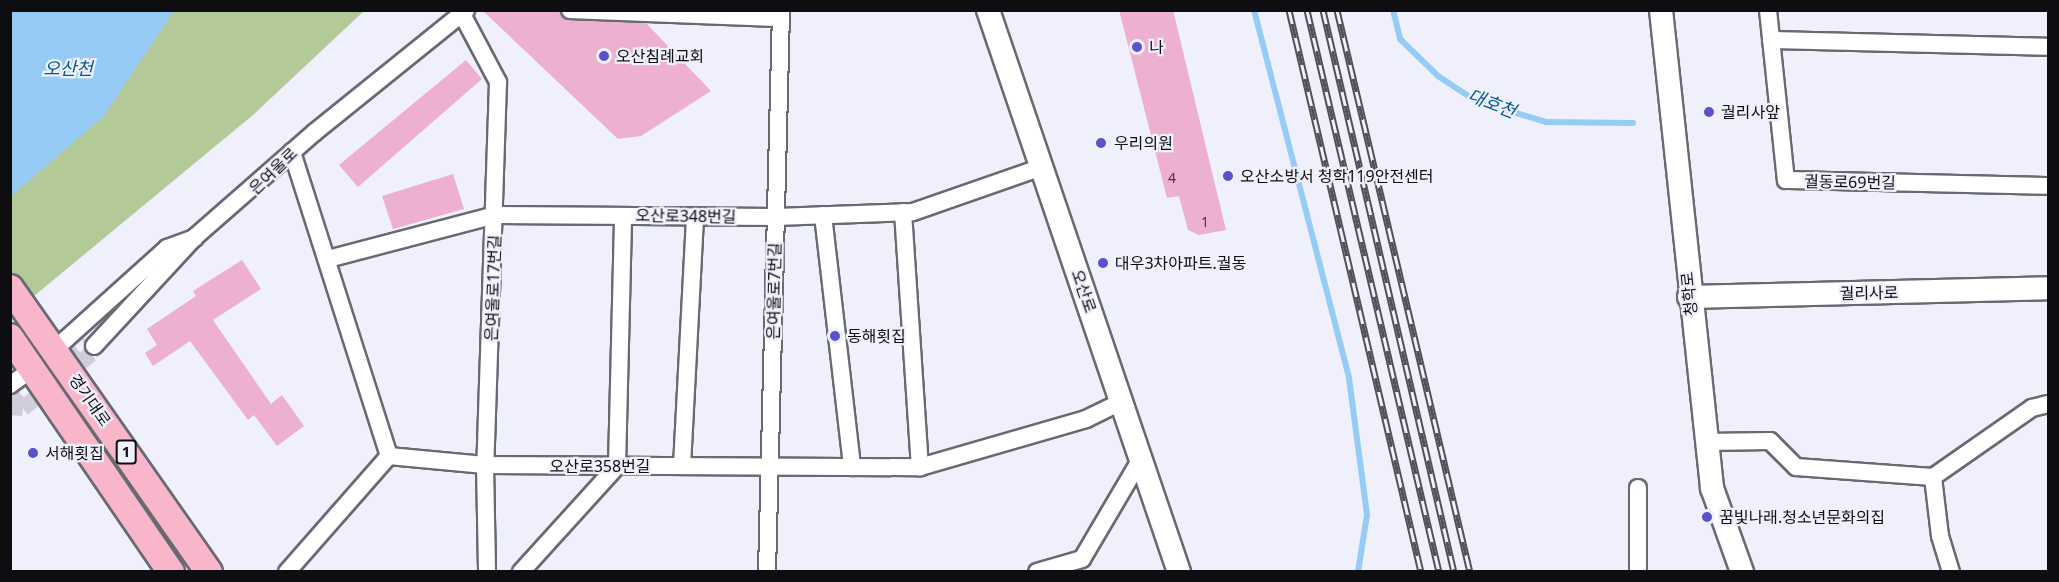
<!DOCTYPE html>
<html>
<head>
<meta charset="utf-8">
<style>
	body { margin:0 }
	#map { position:relative; width:2059px; height:582px; overflow:hidden; background:#eff0fc; font-family:"Noto Sans","Noto Sans KR",sans-serif }
	div>[style] { position:absolute }
	.green>* { inset:0; background:#b3ca98 }
	.water>* { inset:0; background:#96cbf6 }
	.stream>* { height:6px; margin:-3px; padding:0 3px; transform-origin:3px; border-radius:3px; background:#96cbf6 }
	.building>* { inset:0; background:#edb0d0 }
	.street-tunnel>* { height:16px; margin-top:-8px; transform-origin:0; background:repeating-linear-gradient(90deg,#cdced9 0 16px,transparent 0 24px) }
	.roads { filter:drop-shadow(2px 0 #686973) drop-shadow(-2px 0 #686973) drop-shadow(0 2px #686973) drop-shadow(0 -2px #686973) }
	.street>* { height:16px; margin:-8px; padding:0 8px; transform-origin:8px; border-radius:8px; background:#fff }
	.secondary>* { height:22px; margin:-11px; padding:0 11px; transform-origin:11px; border-radius:11px; background:#fff }
	.primary>* { height:26px; margin:-13px; padding:0 13px; transform-origin:13px; border-radius:13px; background:#f9b6cb }
	.rail>* { height:7px; margin-top:-3.5px; transform-origin:0; background:repeating-linear-gradient(90deg,#eff0fc 0 14px,#505057 0 28px); box-sizing:border-box; border-block:2px solid #505057 }
	.dots>* { width:16px; height:16px; translate:-50% -50%; box-sizing:border-box; border:3px solid #eff0fc; border-radius:50% }
	span { translate:-50% -50%; white-space:nowrap; text-align:center; line-height:1.15; -webkit-text-stroke:4.5px #eff0fc; paint-order:stroke }
	.number-label { font-size:14px; color:#463642 }
	.number-label span { -webkit-text-stroke-width:0 }
	.shield-label span { padding:2px 4px; background:#eff0fc; border:2px solid; border-radius:4px; -webkit-text-stroke-width:0 }
	.shield-label { font-size:15px; color:#0e0e12; font-weight:700 }
	.poi-label { font-size:16px; color:#0e0e12 }
	.left { translate:0 -50%; text-align:left }
	.street-label { font-size:16px; color:#0e0e12 }
	.water-label { font-size:18px; color:#005c91; font-style:italic }
	.frame { position:absolute; inset:0; border:12px solid #0e0e12; pointer-events:none }
</style>
</head>
<body>
<div id="map">
	<div class="green">
		<i style="clip-path:polygon(11px 11px,364px 11px,253px 115px,11px 315px)"></i>
	</div>
	<div class="water">
		<i style="clip-path:polygon(11px 10px,174px 11px,103px 117px,11px 196px)"></i>
	</div>
	<div class="stream">
		<i style="left:1254px;top:10px;width:380px;rotate:75.5deg"></i>
		<i style="left:1349px;top:378px;width:138px;rotate:82.5deg"></i>
		<i style="left:1367px;top:515px;width:58px;rotate:99deg"></i>
		<i style="left:1393px;top:10px;width:30px;rotate:76deg"></i>
		<i style="left:1400px;top:39px;width:53px;rotate:44.2deg"></i>
		<i style="left:1438px;top:76px;width:45px;rotate:33.3deg"></i>
		<i style="left:1476px;top:101px;width:73px;rotate:16.7deg"></i>
		<i style="left:1546px;top:122px;width:87px;rotate:0.7deg"></i>
	</div>
	<div class="building">
		<i style="clip-path:polygon(482px 10px,558px 10px,570px 20px,646px 23px,711px 91px,641px 136px,618px 139px)"></i>
		<i style="clip-path:polygon(1119px 10px,1173px 10px,1226px 230px,1199px 235px,1188px 230px,1179px 196px,1167px 198px)"></i>
		<i style="clip-path:polygon(466px 60px,482px 79px,358px 187px,339px 165px)"></i>
		<i style="clip-path:polygon(453px 174px,464px 209px,393px 229px,382px 196px)"></i>
		<i style="clip-path:polygon(242px 260px,261px 289px,213px 320px,271px 404px,282px 395px,304px 426px,277px 446px,254px 415px,248px 420px,190px 341px,153px 366px,145px 353px,157px 345px,147px 329px,196px 296px,193px 291px)"></i>
	</div>
	<div class="street-tunnel">
		<i style="left:10px;top:406px;width:94px;rotate:-38.9deg"></i>
		<i style="left:83px;top:347px;width:11px;rotate:-5deg"></i>
		<i style="left:94px;top:346px;width:9px;rotate:111deg"></i>
		<i style="left:91px;top:354px;width:87px;rotate:141.5deg"></i>
		<i style="left:23px;top:408px;width:13px;rotate:-176deg"></i>
	</div>
	<div class="roads">
		<div class="street">
			<i style="left:570px;top:10px;width:211px;rotate:2.2deg"></i>
			<i style="left:1768px;top:10px;width:171px;rotate:84deg"></i>
			<i style="left:1786px;top:180px;width:262px;rotate:1.3deg"></i>
			<i style="left:462px;top:14px;width:77px;rotate:62.1deg"></i>
			<i style="left:498px;top:82px;width:383px;rotate:91.9deg"></i>
			<i style="left:485px;top:465px;width:107px;rotate:88.9deg"></i>
			<i style="left:1771px;top:40px;width:277px;rotate:1.4deg"></i>
			<i style="left:292px;top:152px;width:319px;rotate:72.3deg"></i>
			<i style="left:389px;top:456px;width:96px;rotate:5.4deg"></i>
			<i style="left:485px;top:465px;width:435px;rotate:0.3deg"></i>
			<i style="left:920px;top:467px;width:173px;rotate:-16.1deg"></i>
			<i style="left:1086px;top:419px;width:39px;rotate:-26deg"></i>
			<i style="left:903px;top:212px;width:256px;rotate:86.2deg"></i>
			<i style="left:823px;top:215px;width:254px;rotate:83.4deg"></i>
			<i style="left:328px;top:259px;width:174px;rotate:-14.7deg"></i>
			<i style="left:496px;top:215px;width:280px;rotate:0.4deg"></i>
			<i style="left:776px;top:217px;width:137px;rotate:-2.1deg"></i>
			<i style="left:913px;top:212px;width:137px;rotate:-19.2deg"></i>
			<i style="left:94px;top:346px;width:149px;rotate:-47.2deg"></i>
			<i style="left:195px;top:237px;width:159px;rotate:-41.2deg"></i>
			<i style="left:315px;top:132px;width:194px;rotate:-38.9deg"></i>
			<i style="left:55px;top:349px;width:151px;rotate:-42deg"></i>
			<i style="left:167px;top:248px;width:30px;rotate:-20deg"></i>
			<i style="left:10px;top:385px;width:27px;rotate:-36deg"></i>
			<i style="left:1707px;top:442px;width:63px;rotate:-0.9deg"></i>
			<i style="left:1770px;top:441px;width:37px;rotate:45deg"></i>
			<i style="left:1796px;top:467px;width:137px;rotate:4.2deg"></i>
			<i style="left:682px;top:466px;width:250px;rotate:-87deg"></i>
			<i style="left:287px;top:572px;width:154px;rotate:-48.7deg"></i>
			<i style="left:521px;top:572px;width:143px;rotate:-47.8deg"></i>
			<i style="left:617px;top:466px;width:250px;rotate:-88.6deg"></i>
			<i style="left:767px;top:572px;width:562px;rotate:-88.57deg"></i>
			<i style="left:1037px;top:572px;width:47px;rotate:-16.1deg"></i>
			<i style="left:1082px;top:559px;width:116px;rotate:-59.5deg"></i>
			<i style="left:1638px;top:572px;width:84px;rotate:-90deg"></i>
			<i style="left:1951px;top:572px;width:38px;rotate:-107deg"></i>
			<i style="left:1940px;top:536px;width:59px;rotate:-96.8deg"></i>
			<i style="left:1933px;top:477px;width:121px;rotate:-34.9deg"></i>
			<i style="left:2032px;top:408px;width:16px;rotate:-14deg"></i>
		</div>
		<div class="secondary">
			<i style="left:988px;top:10px;width:594px;rotate:71.23deg"></i>
			<i style="left:1661px;top:10px;width:481px;rotate:83.9deg"></i>
			<i style="left:1712px;top:488px;width:89px;rotate:70.3deg"></i>
			<i style="left:1689px;top:297px;width:359px;rotate:-1.4deg"></i>
		</div>
		<div class="primary">
			<i style="left:10px;top:288px;width:347px;rotate:55deg"></i>
			<i style="left:10px;top:337px;width:285px;rotate:55.6deg"></i>
		</div>
	</div>
	<div class="rail">
		<i style="left:1289px;top:10px;width:577px;rotate:76.78deg"></i>
		<i style="left:1307px;top:10px;width:577px;rotate:76.78deg"></i>
		<i style="left:1323px;top:10px;width:577px;rotate:76.88deg"></i>
		<i style="left:1337px;top:10px;width:578px;rotate:76.69deg"></i>
	</div>
	<div class="dots">
		<i style="left:1137px;top:47px;background:#5952ca"></i>
		<i style="left:604px;top:56px;background:#5952ca"></i>
		<i style="left:1709px;top:112px;background:#5952ca"></i>
		<i style="left:1101px;top:143px;background:#5952ca"></i>
		<i style="left:1228px;top:176px;background:#5952ca"></i>
		<i style="left:1103px;top:263px;background:#5952ca"></i>
		<i style="left:835px;top:336px;background:#5952ca"></i>
		<i style="left:33px;top:453px;background:#5952ca"></i>
		<i style="left:1707px;top:517px;background:#5952ca"></i>
	</div>
	<div class="number-label">
		<span style="left:1172px;top:178px">4</span>
		<span style="left:1205px;top:222px">1</span>
	</div>
	<div class="shield-label">
		<span style="left:126px;top:452px">1</span>
	</div>
	<div class="poi-label">
		<span class="left" style="left:1149px;top:47px">나</span>
		<span class="left" style="left:616px;top:56px">오산침례교회</span>
		<span class="left" style="left:1721px;top:112px">궐리사앞</span>
		<span class="left" style="left:1114px;top:143px">우리의원</span>
		<span class="left" style="left:1240px;top:176px">오산소방서 청학119안전센터</span>
		<span class="left" style="left:1115px;top:263px">대우3차아파트.궐동</span>
		<span class="left" style="left:847px;top:336px">동해횟집</span>
		<span class="left" style="left:45px;top:453px">서해횟집</span>
		<span class="left" style="left:1719px;top:517px">꿈빛나래.청소년문화의집</span>
	</div>
	<div class="street-label">
		<span style="left:273px;top:171px;rotate:-44deg">은여울로</span>
		<span style="left:1850px;top:182px;rotate:1deg">궐동로69번길</span>
		<span style="left:686px;top:216px;rotate:1deg">오산로348번길</span>
		<span style="left:493px;top:288px;rotate:-88deg">은여울로17번길</span>
		<span style="left:774px;top:291px;rotate:-89deg">은여울로7번길</span>
		<span style="left:1084px;top:291px;rotate:71deg">오산로</span>
		<span style="left:1869px;top:293px;rotate:-1deg">궐리사로</span>
		<span style="left:1689px;top:294px;rotate:-96deg">청학로</span>
		<span style="left:90px;top:400px;rotate:55deg">경기대로</span>
		<span style="left:600px;top:466px">오산로358번길</span>
	</div>
	<div class="water-label">
		<span style="left:68px;top:68px">오산천</span>
		<span style="left:1492px;top:103px;rotate:21deg">대호천</span>
	</div>
	<div class="frame"></div>
</div>
</body>
</html>
